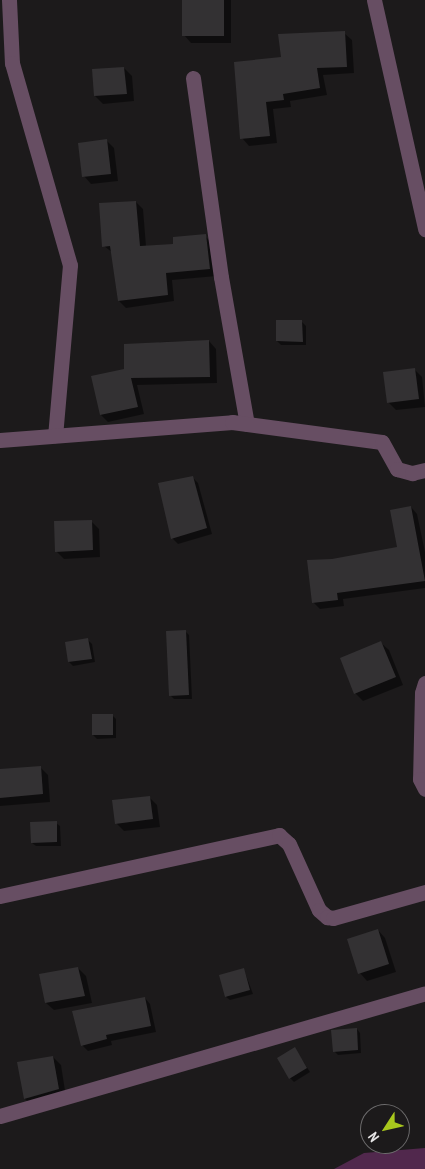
<!DOCTYPE html>
<html>
<head>
<meta charset="utf-8">
<style>
	body { margin:0 }
	#map { position:relative; width:425px; height:1169px; overflow:hidden; background:#1c1a1b; font-family:"PT Sans Narrow",sans-serif }
	div>[style] { position:absolute }
	.green>* { inset:0; background:#51284d }
	.shadow>* { inset:0; background:#0007 }
	.building>* { inset:0; background:#333133 }
	.lane>* { height:15px; margin:-7.5px; padding:0 7.5px; transform-origin:7.5px; border-radius:7.5px; background:#674e63 }
	.street>* { height:15px; margin:-7.5px; padding:0 7.5px; transform-origin:7.5px; border-radius:7.5px; background:#674e63 }
	span { translate:-50% -50%; white-space:nowrap; text-align:center; line-height:1.15; -webkit-text-stroke:5px #1c1a1b; paint-order:stroke }
	.north { position:absolute; left:360px; top:1104px; width:50px; height:50px; box-sizing:border-box; background:#1c1a1b; border:1px solid #6d6c6d; border-radius:50%; rotate:235deg; font-size:14px; font-weight:700; line-height:20px; text-align:center; color:#e7e6e7 }
	.north::after { content:''; display:block; margin:auto; width:18px; height:22px; background:#a8c71d; clip-path:polygon(50% 0,100% 100%,50% 72%,0 100%) }
</style>
</head>
<body>
<div id="map">
	<div class="green">
		<i style="clip-path:polygon(425px 1148px,425px 1169px,334px 1169px,364px 1153px)"></i>
	</div>
	<div class="shadow">
		<i style="clip-path:polygon(184px 0,231px 0,231px 43px,191px 43px,184px 35px)"></i>
		<i style="clip-path:polygon(344px 33px,352px 40px,354px 73px,323px 75px,327px 95px,290px 101px,291px 107px,273px 109px,277px 143px,249px 146px,242px 138px,282px 58px)"></i>
		<i style="clip-path:polygon(124px 68px,132px 76px,134px 101px,103px 104px,95px 96px)"></i>
		<i style="clip-path:polygon(106px 140px,114px 148px,118px 181px,91px 184px,84px 176px)"></i>
		<i style="clip-path:polygon(136px 202px,143px 209px,146px 246px,174px 245px,205px 236px,212px 243px,217px 276px,172px 280px,174px 301px,126px 308px,119px 301px,113px 253px,104px 246px)"></i>
		<i style="clip-path:polygon(302px 322px,306px 326px,306px 345px,281px 345px,277px 341px)"></i>
		<i style="clip-path:polygon(209px 341px,216px 349px,217px 383px,137px 385px,144px 414px,108px 422px,101px 415px,92px 377px,125px 370px,160px 342px)"></i>
		<i style="clip-path:polygon(414px 369px,422px 377px,425px 407px,396px 410px,388px 402px)"></i>
		<i style="clip-path:polygon(192px 477px,198px 483px,212px 534px,178px 544px,172px 538px)"></i>
		<i style="clip-path:polygon(411px 507px,417px 514px,425px 552px,425px 588px,343px 599px,344px 606px,320px 609px,313px 602px,333px 561px,399px 548px)"></i>
		<i style="clip-path:polygon(91px 521px,99px 529px,100px 557px,64px 559px,56px 551px)"></i>
		<i style="clip-path:polygon(185px 631px,189px 635px,192px 699px,174px 699px,170px 695px)"></i>
		<i style="clip-path:polygon(88px 640px,92px 644px,95px 662px,73px 666px,69px 662px)"></i>
		<i style="clip-path:polygon(381px 643px,389px 650px,403px 685px,363px 701px,355px 693px)"></i>
		<i style="clip-path:polygon(112px 715px,116px 719px,116px 738px,97px 739px,93px 735px)"></i>
		<i style="clip-path:polygon(40px 767px,48px 775px,50px 802px,0 806px,0 770px)"></i>
		<i style="clip-path:polygon(149px 797px,157px 805px,160px 827px,124px 831px,116px 823px)"></i>
		<i style="clip-path:polygon(56px 823px,60px 826px,61px 846px,36px 846px,32px 843px)"></i>
		<i style="clip-path:polygon(378px 930px,385px 938px,396px 972px,367px 981px,360px 973px)"></i>
		<i style="clip-path:polygon(78px 968px,86px 976px,92px 1003px,54px 1010px,46px 1003px)"></i>
		<i style="clip-path:polygon(244px 970px,253px 994px,230px 1000px,226px 997px)"></i>
		<i style="clip-path:polygon(145px 998px,150px 1004px,156px 1032px,111px 1041px,112px 1045px,88px 1051px,82px 1045px)"></i>
		<i style="clip-path:polygon(357px 1029px,360px 1033px,361px 1053px,338px 1055px,334px 1051px)"></i>
		<i style="clip-path:polygon(295px 1049px,310px 1072px,294px 1082px,290px 1078px)"></i>
		<i style="clip-path:polygon(53px 1057px,61px 1065px,66px 1097px,33px 1106px,25px 1099px,19px 1063px)"></i>
	</div>
	<div class="building">
		<i style="clip-path:polygon(182px 0,224px 0,224px 36px,182px 36px)"></i>
		<i style="clip-path:polygon(345px 31px,347px 67px,317px 68px,320px 88px,283px 94px,284px 100px,266px 102px,270px 136px,240px 139px,234px 62px,281px 57px,278px 34px)"></i>
		<i style="clip-path:polygon(124px 67px,127px 94px,94px 96px,92px 69px)"></i>
		<i style="clip-path:polygon(107px 139px,111px 174px,82px 177px,78px 143px)"></i>
		<i style="clip-path:polygon(136px 201px,140px 246px,173px 244px,173px 237px,206px 234px,210px 269px,166px 273px,168px 295px,118px 301px,110px 246px,102px 247px,99px 203px)"></i>
		<i style="clip-path:polygon(276px 320px,302px 320px,303px 342px,276px 341px)"></i>
		<i style="clip-path:polygon(209px 340px,210px 377px,131px 378px,138px 407px,100px 415px,91px 376px,124px 369px,124px 344px)"></i>
		<i style="clip-path:polygon(415px 368px,419px 399px,387px 403px,383px 372px)"></i>
		<i style="clip-path:polygon(193px 476px,207px 528px,171px 539px,158px 483px)"></i>
		<i style="clip-path:polygon(411px 506px,425px 581px,337px 593px,338px 600px,312px 603px,307px 560px,332px 559px,397px 547px,390px 510px)"></i>
		<i style="clip-path:polygon(92px 520px,93px 550px,55px 552px,54px 521px)"></i>
		<i style="clip-path:polygon(186px 630px,189px 695px,169px 696px,166px 631px)"></i>
		<i style="clip-path:polygon(88px 638px,92px 659px,68px 662px,65px 642px)"></i>
		<i style="clip-path:polygon(381px 641px,396px 677px,354px 694px,340px 658px)"></i>
		<i style="clip-path:polygon(92px 714px,113px 714px,113px 735px,92px 735px)"></i>
		<i style="clip-path:polygon(41px 766px,43px 794px,0 798px,0 769px)"></i>
		<i style="clip-path:polygon(150px 796px,153px 819px,115px 824px,112px 800px)"></i>
		<i style="clip-path:polygon(57px 821px,57px 842px,31px 843px,30px 822px)"></i>
		<i style="clip-path:polygon(378px 929px,389px 964px,358px 974px,347px 939px)"></i>
		<i style="clip-path:polygon(78px 967px,85px 996px,45px 1003px,39px 974px)"></i>
		<i style="clip-path:polygon(244px 968px,250px 990px,225px 997px,219px 975px)"></i>
		<i style="clip-path:polygon(145px 997px,151px 1026px,106px 1035px,107px 1039px,81px 1046px,72px 1011px)"></i>
		<i style="clip-path:polygon(357px 1028px,358px 1050px,333px 1052px,331px 1030px)"></i>
		<i style="clip-path:polygon(295px 1047px,307px 1068px,289px 1079px,277px 1058px)"></i>
		<i style="clip-path:polygon(53px 1056px,59px 1089px,24px 1099px,17px 1062px)"></i>
	</div>
	<div class="lane">
		<i style="left:193px;top:78px;width:201px;rotate:82deg"></i>
		<i style="left:221px;top:277px;width:149px;rotate:80deg"></i>
	</div>
	<div class="street">
		<i style="left:9px;top:0;width:63px;rotate:87.3deg"></i>
		<i style="left:12px;top:63px;width:210px;rotate:74deg"></i>
		<i style="left:70px;top:265px;width:171px;rotate:95deg"></i>
		<i style="left:374px;top:0;width:235px;rotate:77.4deg"></i>
		<i style="left:0;top:440px;width:233px;rotate:-4.4deg"></i>
		<i style="left:232px;top:422px;width:151px;rotate:7.6deg"></i>
		<i style="left:382px;top:442px;width:31px;rotate:61deg"></i>
		<i style="left:397px;top:469px;width:16px;rotate:15deg"></i>
		<i style="left:412px;top:473px;width:13px;rotate:-13deg"></i>
		<i style="left:425px;top:683px;width:10px;rotate:107deg"></i>
		<i style="left:422px;top:693px;width:86px;rotate:91.3deg"></i>
		<i style="left:420px;top:779px;width:11px;rotate:63deg"></i>
		<i style="left:0;top:896px;width:286px;rotate:-12.3deg"></i>
		<i style="left:279px;top:835px;width:13px;rotate:42deg"></i>
		<i style="left:289px;top:844px;width:72px;rotate:65.6deg"></i>
		<i style="left:319px;top:910px;width:11px;rotate:41deg"></i>
		<i style="left:327px;top:917px;width:6px;rotate:9deg"></i>
		<i style="left:333px;top:918px;width:96px;rotate:-15.8deg"></i>
		<i style="left:0;top:1116px;width:442px;rotate:-16.1deg"></i>
	</div>
	<div class="north">N</div>
</div>
</body>
</html>
